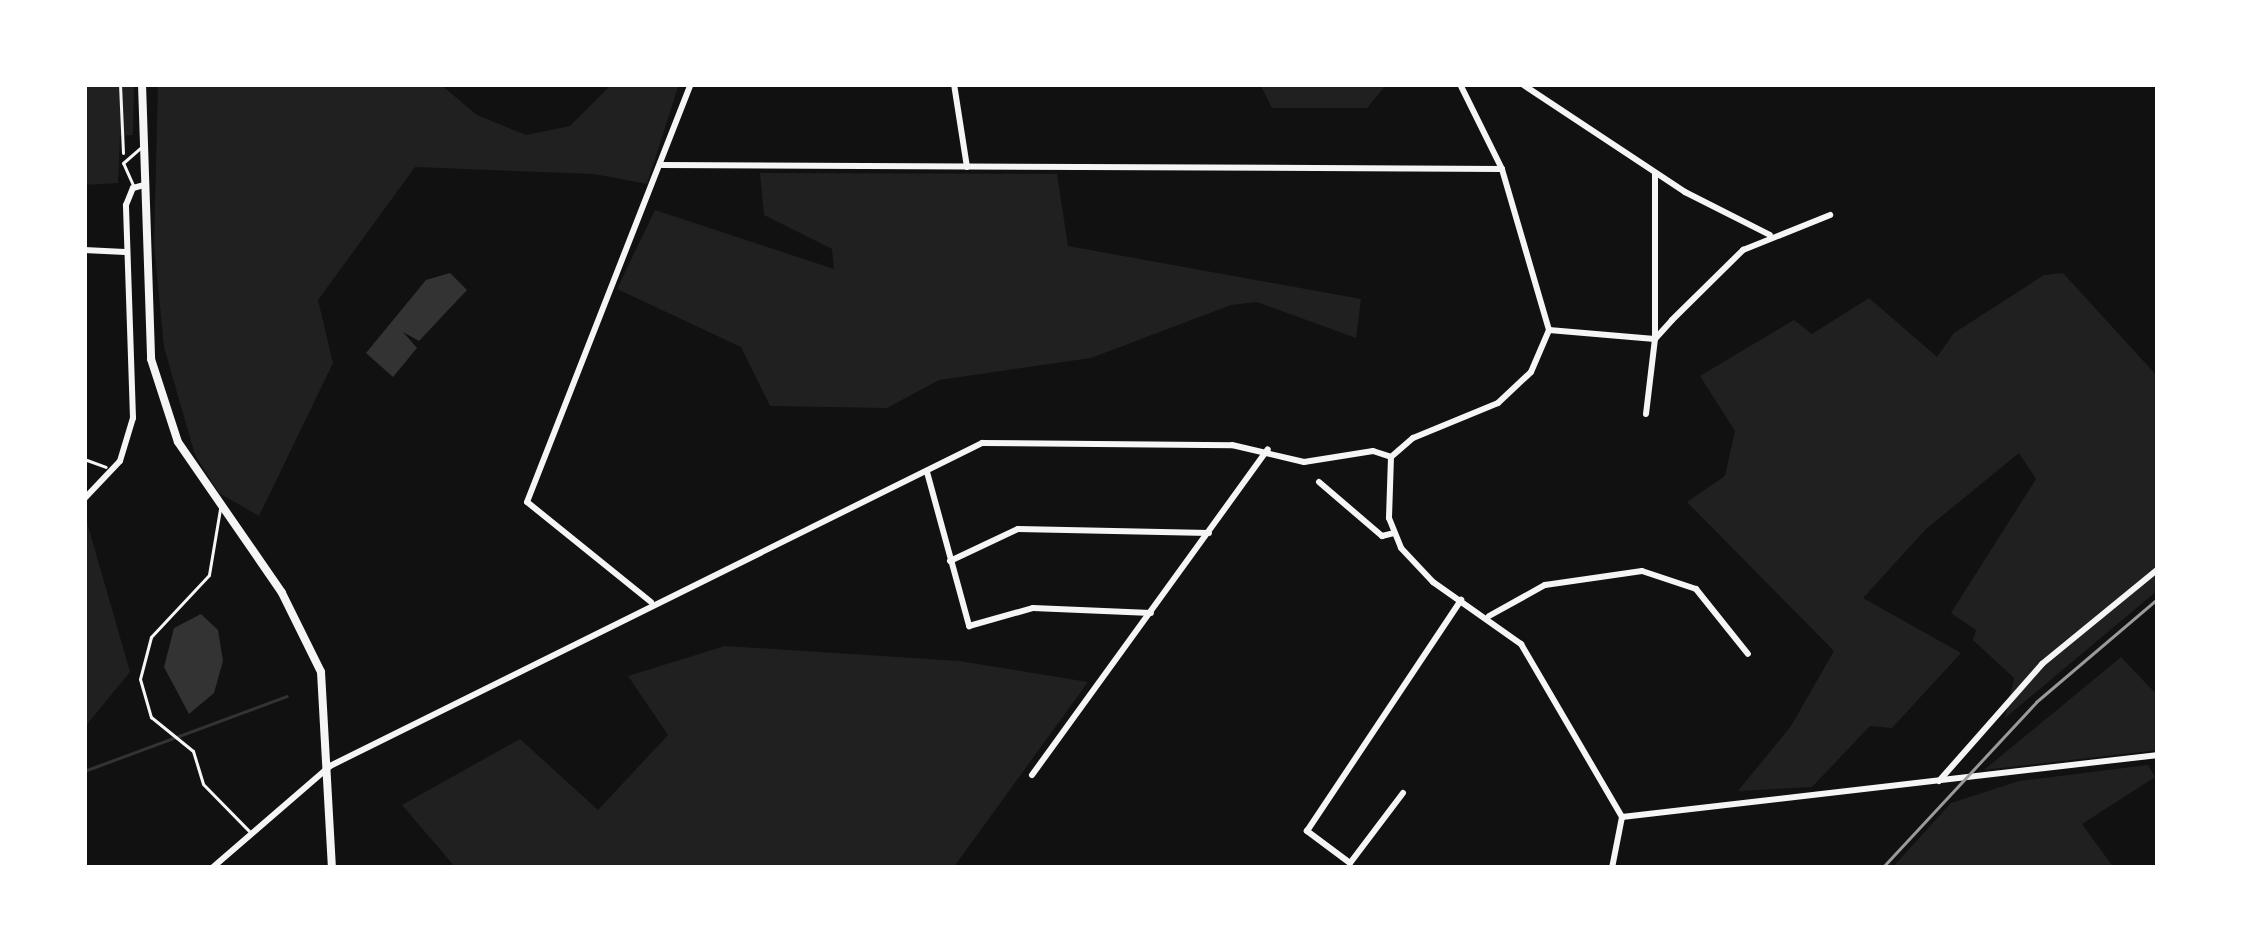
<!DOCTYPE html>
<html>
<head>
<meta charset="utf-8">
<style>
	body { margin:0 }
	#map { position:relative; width:2242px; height:952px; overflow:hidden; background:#111; font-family:"Golos Text",sans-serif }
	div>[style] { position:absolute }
	.green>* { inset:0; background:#202020 }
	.water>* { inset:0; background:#333 }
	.stream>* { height:3px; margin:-1.5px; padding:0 1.5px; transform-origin:1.5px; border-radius:1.5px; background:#333 }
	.path>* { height:3px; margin:-1.5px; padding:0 1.5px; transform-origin:1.5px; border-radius:1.5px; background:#f5f5f5 }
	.service>* { height:3px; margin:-1.5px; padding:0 1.5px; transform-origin:1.5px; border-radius:1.5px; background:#f5f5f5 }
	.minor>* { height:6px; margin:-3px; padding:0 3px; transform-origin:3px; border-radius:3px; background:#f5f5f5 }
	.tertiary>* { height:8px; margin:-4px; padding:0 4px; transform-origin:4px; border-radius:4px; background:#f5f5f5 }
	.rail>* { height:3px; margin:-1.5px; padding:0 1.5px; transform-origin:1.5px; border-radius:1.5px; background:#9a9a9a }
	span { translate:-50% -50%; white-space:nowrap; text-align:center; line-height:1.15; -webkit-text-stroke:10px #fff; paint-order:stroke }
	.frame { position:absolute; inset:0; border:87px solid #fff; pointer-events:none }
</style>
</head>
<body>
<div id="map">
	<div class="green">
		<i style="clip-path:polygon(84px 84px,134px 84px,133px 135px,120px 136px,118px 183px,84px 185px)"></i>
		<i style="clip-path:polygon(158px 84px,440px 84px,477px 115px,526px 135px,570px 126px,612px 84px,679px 84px,647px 184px,594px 174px,415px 167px,318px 300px,333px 363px,259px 516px,219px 493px,195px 455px,164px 347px,154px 245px)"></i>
		<i style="clip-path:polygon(1260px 84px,1387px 84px,1367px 108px,1272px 108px)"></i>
		<i style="clip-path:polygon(760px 173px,1057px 174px,1068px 246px,1361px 299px,1356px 338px,1257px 302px,1231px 305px,1091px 358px,939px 380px,887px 408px,770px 406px,741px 347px,617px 289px,655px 210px,834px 269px,832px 249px,764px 215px)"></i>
		<i style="clip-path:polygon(2063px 273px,2158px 377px,2158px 590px,2005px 718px,2014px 678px,1973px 640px,1976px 630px,1951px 613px,2036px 479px,2019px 453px,1926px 529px,1863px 598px,1961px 653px,1892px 728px,1870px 726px,1812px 787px,1738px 791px,1791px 726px,1834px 651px,1687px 502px,1725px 476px,1735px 431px,1700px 376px,1794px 320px,1812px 334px,1869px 298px,1937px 357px,1954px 333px,2044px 275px)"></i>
		<i style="clip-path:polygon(84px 512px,130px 672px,84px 728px)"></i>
		<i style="clip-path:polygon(725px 646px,959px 661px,1088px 682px,953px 868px,456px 868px,402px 805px,520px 739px,598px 810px,668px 735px,628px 676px)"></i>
		<i style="clip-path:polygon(2121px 657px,2158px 696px,2158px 750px,1984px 770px)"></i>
		<i style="clip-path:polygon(2148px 765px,2155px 777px,2082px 824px,2114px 868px,1892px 868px,1951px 803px,2019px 781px)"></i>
	</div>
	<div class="water">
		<i style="clip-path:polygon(450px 273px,467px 290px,419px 341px,403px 332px,417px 348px,393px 377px,366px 353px,426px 280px)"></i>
		<i style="clip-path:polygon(201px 614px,218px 630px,223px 661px,214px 693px,189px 714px,164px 667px,174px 628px)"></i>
	</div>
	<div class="stream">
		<i style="left:84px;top:771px;width:216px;rotate:-20.3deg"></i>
	</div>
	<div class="path">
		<i style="left:120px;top:84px;width:69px;rotate:87.5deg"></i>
		<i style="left:84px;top:459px;width:23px;rotate:20deg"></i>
	</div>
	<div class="service">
		<i style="left:133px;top:185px;width:24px;rotate:-114deg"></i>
		<i style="left:123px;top:163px;width:23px;rotate:-41deg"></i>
		<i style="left:220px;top:509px;width:67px;rotate:99.5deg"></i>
		<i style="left:209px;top:575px;width:85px;rotate:133.1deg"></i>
		<i style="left:151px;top:637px;width:43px;rotate:104.7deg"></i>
		<i style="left:140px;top:679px;width:40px;rotate:74deg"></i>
		<i style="left:151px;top:717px;width:54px;rotate:39deg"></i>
		<i style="left:193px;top:751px;width:34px;rotate:73deg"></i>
		<i style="left:203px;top:784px;width:66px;rotate:45.6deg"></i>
	</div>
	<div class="minor">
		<i style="left:954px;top:84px;width:84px;rotate:81.1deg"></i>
		<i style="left:1522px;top:84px;width:196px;rotate:33.5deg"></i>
		<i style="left:1685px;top:192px;width:95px;rotate:26.8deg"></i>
		<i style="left:662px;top:165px;width:840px;rotate:0.27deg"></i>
		<i style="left:84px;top:250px;width:41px;rotate:2.8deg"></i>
		<i style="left:1549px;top:330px;width:106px;rotate:4.9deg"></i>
		<i style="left:1655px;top:339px;width:165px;rotate:-90deg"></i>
		<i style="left:1646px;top:414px;width:76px;rotate:-83.2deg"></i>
		<i style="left:1655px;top:339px;width:25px;rotate:-48deg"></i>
		<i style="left:1672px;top:320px;width:100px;rotate:-44.6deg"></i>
		<i style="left:1743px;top:250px;width:94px;rotate:-21.9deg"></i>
		<i style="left:1391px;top:457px;width:61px;rotate:91.9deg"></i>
		<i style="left:1389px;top:518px;width:32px;rotate:68deg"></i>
		<i style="left:1401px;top:548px;width:47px;rotate:46.7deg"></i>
		<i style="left:1433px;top:582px;width:108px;rotate:35.2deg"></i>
		<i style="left:1521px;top:644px;width:200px;rotate:59.7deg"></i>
		<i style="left:1622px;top:817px;width:540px;rotate:-6.6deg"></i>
		<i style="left:1391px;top:457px;width:29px;rotate:-41deg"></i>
		<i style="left:1413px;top:438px;width:92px;rotate:-22.4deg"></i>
		<i style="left:1498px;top:403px;width:45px;rotate:-43.2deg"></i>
		<i style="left:1531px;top:372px;width:46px;rotate:-66.8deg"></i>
		<i style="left:1549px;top:330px;width:168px;rotate:-106.3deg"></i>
		<i style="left:1502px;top:169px;width:95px;rotate:-116.3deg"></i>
		<i style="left:927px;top:472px;width:160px;rotate:74.7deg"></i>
		<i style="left:969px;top:626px;width:66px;rotate:-15.7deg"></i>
		<i style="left:1033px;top:608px;width:118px;rotate:2.4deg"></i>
		<i style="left:1319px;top:482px;width:83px;rotate:40.6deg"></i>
		<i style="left:1382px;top:536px;width:12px;rotate:-14deg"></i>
		<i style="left:84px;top:499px;width:52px;rotate:-46.5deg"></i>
		<i style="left:120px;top:461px;width:45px;rotate:-73.2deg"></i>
		<i style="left:133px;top:418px;width:213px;rotate:-91.9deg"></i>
		<i style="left:126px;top:205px;width:18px;rotate:-68deg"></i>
		<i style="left:133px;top:188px;width:11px;rotate:-15deg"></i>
		<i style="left:950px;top:561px;width:75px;rotate:-25.2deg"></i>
		<i style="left:1018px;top:529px;width:191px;rotate:1.2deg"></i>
		<i style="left:651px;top:602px;width:159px;rotate:-141.1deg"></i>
		<i style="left:527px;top:502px;width:449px;rotate:-68.6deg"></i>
		<i style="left:1489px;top:616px;width:64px;rotate:-29deg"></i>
		<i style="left:1545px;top:585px;width:98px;rotate:-8.2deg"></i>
		<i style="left:1642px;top:571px;width:57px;rotate:18.4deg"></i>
		<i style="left:1696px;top:589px;width:83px;rotate:51.3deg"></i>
		<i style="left:1032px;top:775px;width:402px;rotate:-54.1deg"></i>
		<i style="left:1939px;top:781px;width:156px;rotate:-48.6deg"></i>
		<i style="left:2042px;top:664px;width:150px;rotate:-39.3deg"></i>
		<i style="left:1403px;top:793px;width:88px;rotate:127.1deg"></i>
		<i style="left:1350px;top:863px;width:54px;rotate:-143.3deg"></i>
		<i style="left:1307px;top:831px;width:278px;rotate:-56.3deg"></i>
		<i style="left:212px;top:868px;width:156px;rotate:-40.8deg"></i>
		<i style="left:330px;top:766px;width:728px;rotate:-26.35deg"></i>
		<i style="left:982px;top:443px;width:250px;rotate:0.5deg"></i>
		<i style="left:1232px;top:445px;width:74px;rotate:13.3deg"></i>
		<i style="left:1304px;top:462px;width:70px;rotate:-9.1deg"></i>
		<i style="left:1373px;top:451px;width:19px;rotate:18deg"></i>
		<i style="left:1612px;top:868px;width:52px;rotate:-78.9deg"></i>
	</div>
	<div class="tertiary">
		<i style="left:142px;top:84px;width:275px;rotate:88.1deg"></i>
		<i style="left:151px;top:359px;width:87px;rotate:72deg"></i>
		<i style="left:178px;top:442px;width:183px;rotate:55.4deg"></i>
		<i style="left:282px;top:593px;width:88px;rotate:63.7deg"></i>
		<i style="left:321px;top:672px;width:196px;rotate:86.8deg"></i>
	</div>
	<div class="rail">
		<i style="left:1882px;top:868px;width:226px;rotate:-47.1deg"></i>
		<i style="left:2036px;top:702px;width:160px;rotate:-40.4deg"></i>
	</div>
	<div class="frame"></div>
</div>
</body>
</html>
